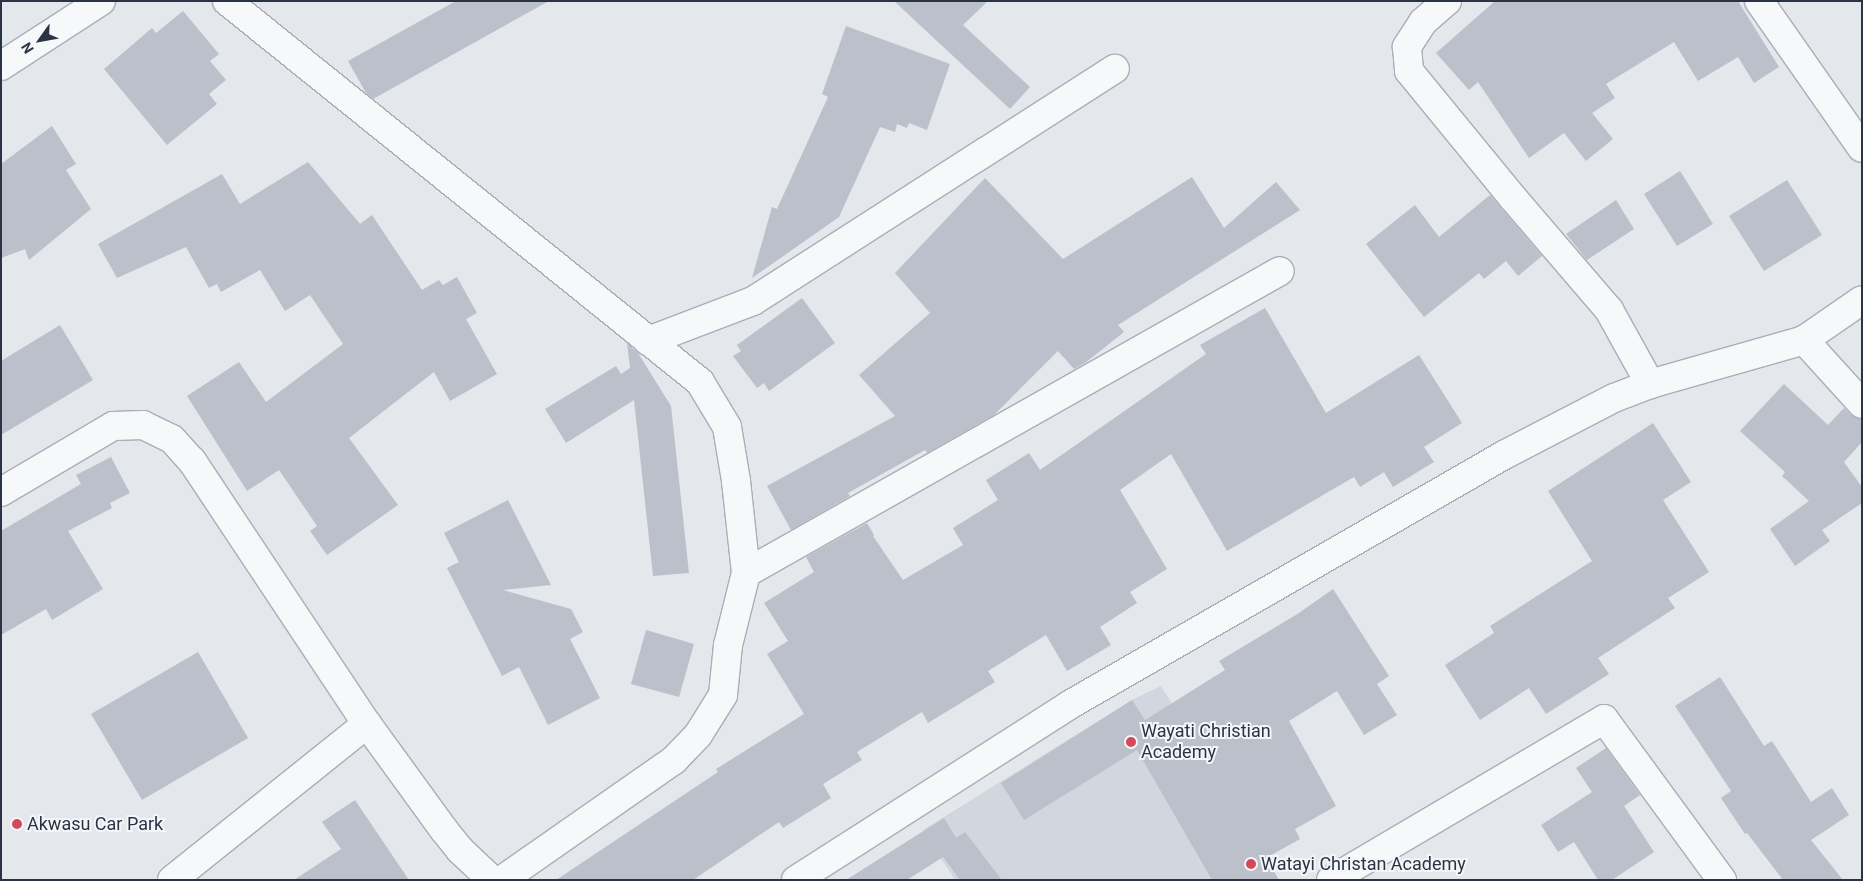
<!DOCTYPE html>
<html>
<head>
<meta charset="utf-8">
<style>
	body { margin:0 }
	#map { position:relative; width:1863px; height:881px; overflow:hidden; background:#e4e7ec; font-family:Roboto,sans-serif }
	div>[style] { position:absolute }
	.built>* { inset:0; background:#d2d6de }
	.building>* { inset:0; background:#bbc0ca }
	.roads { filter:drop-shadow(1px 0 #a9aeb7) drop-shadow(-1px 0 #a9aeb7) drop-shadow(0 1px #a9aeb7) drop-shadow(0 -1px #a9aeb7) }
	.minor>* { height:28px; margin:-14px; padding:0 14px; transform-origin:14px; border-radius:14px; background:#f7f8fa }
	.dots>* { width:14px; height:14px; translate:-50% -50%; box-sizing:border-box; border:2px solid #f4f6f9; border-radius:50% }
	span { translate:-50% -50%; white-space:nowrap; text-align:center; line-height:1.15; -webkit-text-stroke:4px #f4f6f9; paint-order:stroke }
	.poi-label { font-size:18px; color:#2b3445 }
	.left { translate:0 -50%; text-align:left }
	.frame { position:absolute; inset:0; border:2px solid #2b3445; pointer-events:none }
	.north { position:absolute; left:15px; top:15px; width:50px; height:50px; -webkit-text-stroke:4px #f4f6f9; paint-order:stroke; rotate:238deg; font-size:14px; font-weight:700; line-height:20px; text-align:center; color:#2b3445 }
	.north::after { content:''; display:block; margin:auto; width:18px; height:22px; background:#2b3445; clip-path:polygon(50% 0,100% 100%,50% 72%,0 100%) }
</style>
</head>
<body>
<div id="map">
	<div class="built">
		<i style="clip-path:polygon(1161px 686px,1279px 880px,955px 880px,923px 830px,1132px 700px)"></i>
	</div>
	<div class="building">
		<i style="clip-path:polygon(456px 1px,549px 1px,373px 99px,366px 93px,348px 61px)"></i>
		<i style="clip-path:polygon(894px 1px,988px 1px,963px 25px,1030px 87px,1010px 109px)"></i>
		<i style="clip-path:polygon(1495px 1px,1738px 1px,1779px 67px,1754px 83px,1738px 57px,1698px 81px,1674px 42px,1606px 84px,1615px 98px,1592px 113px,1613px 139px,1586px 161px,1564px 133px,1529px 158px,1478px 82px,1469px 90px,1436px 53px)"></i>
		<i style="clip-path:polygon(183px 11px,219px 54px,210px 61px,226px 80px,209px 94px,217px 104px,167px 145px,104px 69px,152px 28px,156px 33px)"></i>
		<i style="clip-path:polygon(846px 26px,950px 64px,927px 130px,909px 123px,907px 128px,897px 124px,895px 132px,880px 127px,839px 217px,752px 278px,772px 207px,777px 209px,828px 97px,822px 94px)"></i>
		<i style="clip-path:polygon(52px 126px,76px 164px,66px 170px,91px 209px,29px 260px,25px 249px,1px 258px,1px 164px)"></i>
		<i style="clip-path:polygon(308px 162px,360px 224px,372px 215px,422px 290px,439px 280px,443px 285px,457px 277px,477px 313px,466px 319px,497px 374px,450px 401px,434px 372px,349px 438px,398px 505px,327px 555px,310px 531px,317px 526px,279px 470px,247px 491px,187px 396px,239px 362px,266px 402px,343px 344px,310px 295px,285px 311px,260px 270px,221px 292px,217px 284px,209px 288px,186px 247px,117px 278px,98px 244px,222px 174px,240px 204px)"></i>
		<i style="clip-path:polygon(1680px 171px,1713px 224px,1677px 246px,1644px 194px)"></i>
		<i style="clip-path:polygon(1192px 177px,1224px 228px,1276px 182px,1300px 210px,1118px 325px,1124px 332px,1085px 363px,1074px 369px,1058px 351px,994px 415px,927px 453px,925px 450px,848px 493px,850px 496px,791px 530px,767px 486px,895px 416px,859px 375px,930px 313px,895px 273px,985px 178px,1063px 259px)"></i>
		<i style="clip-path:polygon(1787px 180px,1822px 235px,1764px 271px,1729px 216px)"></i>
		<i style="clip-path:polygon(1490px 195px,1542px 256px,1518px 276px,1506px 261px,1484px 279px,1479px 273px,1424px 317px,1366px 244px,1415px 205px,1439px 237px)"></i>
		<i style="clip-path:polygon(1616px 200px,1634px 229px,1587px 260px,1566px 234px)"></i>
		<i style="clip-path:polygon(802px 298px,835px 343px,769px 391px,764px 383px,757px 388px,733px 356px,741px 351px,737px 345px)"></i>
		<i style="clip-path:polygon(1265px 308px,1326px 413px,1419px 355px,1462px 423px,1424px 447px,1434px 462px,1393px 487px,1384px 472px,1360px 487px,1354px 477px,1227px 551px,1171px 454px,1120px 490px,1167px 569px,1130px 592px,1137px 603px,1100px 627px,1111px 645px,1067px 671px,1046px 635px,988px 671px,995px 682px,928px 723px,922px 712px,857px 752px,862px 760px,823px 784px,831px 798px,783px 828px,779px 822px,693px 880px,556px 880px,718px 772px,716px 769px,804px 714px,767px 654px,788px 641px,764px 603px,814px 572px,806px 557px,867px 523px,874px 535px,873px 536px,903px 580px,963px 545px,953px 528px,998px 500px,986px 480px,1029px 453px,1040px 470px,1206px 354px,1200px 345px)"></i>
		<i style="clip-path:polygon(60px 325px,93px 380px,1px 435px,1px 361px)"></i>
		<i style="clip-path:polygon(627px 343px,638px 353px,671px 406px,689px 573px,653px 576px,634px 400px,566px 443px,545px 409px,616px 366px,621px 374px,630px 368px)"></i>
		<i style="clip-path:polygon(1784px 384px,1828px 425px,1844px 408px,1851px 415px,1862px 419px,1862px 442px,1844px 462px,1862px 487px,1862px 503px,1822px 530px,1830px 541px,1795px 566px,1770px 529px,1809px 501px,1782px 476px,1785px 472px,1740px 431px)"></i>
		<i style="clip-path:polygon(1653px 423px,1691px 482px,1663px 500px,1709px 572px,1668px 598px,1675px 608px,1598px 658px,1609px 674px,1546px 714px,1529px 688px,1480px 720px,1445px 665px,1494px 633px,1490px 626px,1592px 561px,1548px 491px)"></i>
		<i style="clip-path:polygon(111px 457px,130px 493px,110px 503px,112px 508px,68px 531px,103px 589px,52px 620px,46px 609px,1px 635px,1px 531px,81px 484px,76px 475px)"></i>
		<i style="clip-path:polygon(508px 500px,551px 585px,503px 590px,571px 609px,583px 632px,570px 639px,600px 698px,548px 725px,519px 667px,502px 676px,447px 568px,459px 562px,444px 533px)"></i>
		<i style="clip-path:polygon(1333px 589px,1389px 676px,1377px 684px,1397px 715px,1364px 735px,1337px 691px,1289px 721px,1336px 806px,1295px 829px,1300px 839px,1266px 858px,1279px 880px,1212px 880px,1137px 750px,1024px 820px,1001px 783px,1132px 700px,1145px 720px,1225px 670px,1219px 661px,1299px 613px)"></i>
		<i style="clip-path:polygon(646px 630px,694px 644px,679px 697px,631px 684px)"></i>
		<i style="clip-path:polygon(198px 652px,248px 738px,142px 800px,91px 714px)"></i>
		<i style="clip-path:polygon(1720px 677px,1764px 746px,1772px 741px,1811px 802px,1832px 788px,1849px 815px,1811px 840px,1843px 880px,1783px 880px,1747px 833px,1745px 834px,1721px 798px,1731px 791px,1675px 706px)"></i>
		<i style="clip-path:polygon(1606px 748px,1640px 795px,1624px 806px,1654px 852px,1612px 880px,1598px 880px,1574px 842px,1558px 852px,1541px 825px,1592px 792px,1576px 768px)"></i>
		<i style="clip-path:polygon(355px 800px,409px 880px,294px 880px,341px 849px,322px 822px)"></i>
		<i style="clip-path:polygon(944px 818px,956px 838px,965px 832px,1002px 880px,960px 880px,943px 857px,907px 880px,846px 880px)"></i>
	</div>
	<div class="roads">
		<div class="minor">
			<i style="left:227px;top:1px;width:607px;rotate:38.85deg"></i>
			<i style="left:700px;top:382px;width:52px;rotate:59deg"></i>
			<i style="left:727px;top:427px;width:55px;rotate:80.5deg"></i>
			<i style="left:736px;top:481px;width:93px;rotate:83.8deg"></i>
			<i style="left:746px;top:573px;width:74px;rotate:104deg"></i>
			<i style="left:728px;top:645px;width:50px;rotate:95.7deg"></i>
			<i style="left:723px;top:695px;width:47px;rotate:122deg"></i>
			<i style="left:698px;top:735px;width:35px;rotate:134deg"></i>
			<i style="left:674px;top:760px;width:210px;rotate:145.1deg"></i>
			<i style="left:1447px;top:1px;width:32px;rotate:139deg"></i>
			<i style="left:1423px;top:22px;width:30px;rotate:123deg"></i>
			<i style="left:1407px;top:47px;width:24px;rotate:85deg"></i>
			<i style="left:1409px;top:71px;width:164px;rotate:50.7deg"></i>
			<i style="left:1513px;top:198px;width:148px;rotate:49.4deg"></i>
			<i style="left:1609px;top:310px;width:85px;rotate:61deg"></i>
			<i style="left:1759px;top:1px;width:179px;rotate:55deg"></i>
			<i style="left:1px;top:66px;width:119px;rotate:-33deg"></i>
			<i style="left:1804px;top:340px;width:86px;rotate:47.8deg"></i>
			<i style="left:648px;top:341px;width:112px;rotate:-20.9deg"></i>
			<i style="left:753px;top:301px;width:430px;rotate:-32.7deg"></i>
			<i style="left:1px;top:492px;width:130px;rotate:-30.5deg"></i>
			<i style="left:113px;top:426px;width:30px;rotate:-2deg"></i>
			<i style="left:143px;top:425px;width:32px;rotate:26deg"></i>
			<i style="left:172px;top:439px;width:30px;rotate:48deg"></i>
			<i style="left:192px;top:461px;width:316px;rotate:56.4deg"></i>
			<i style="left:367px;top:724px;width:131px;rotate:54deg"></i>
			<i style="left:444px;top:830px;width:26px;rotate:51deg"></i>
			<i style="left:460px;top:850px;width:44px;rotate:43.2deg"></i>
			<i style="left:746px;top:573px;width:613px;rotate:-29.49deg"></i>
			<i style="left:172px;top:880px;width:250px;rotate:-38.7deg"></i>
			<i style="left:796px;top:880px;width:326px;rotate:-32.6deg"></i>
			<i style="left:1071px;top:704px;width:499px;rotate:-29.9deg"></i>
			<i style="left:1504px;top:455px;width:124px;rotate:-27.4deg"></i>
			<i style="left:1614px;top:398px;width:39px;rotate:-21deg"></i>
			<i style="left:1650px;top:384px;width:160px;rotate:-15.9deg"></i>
			<i style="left:1804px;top:340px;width:70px;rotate:-34.6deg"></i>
			<i style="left:1331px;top:880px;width:317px;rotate:-30.5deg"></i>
			<i style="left:1604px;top:719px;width:200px;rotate:53.8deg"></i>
		</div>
	</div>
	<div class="dots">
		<i style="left:1131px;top:742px;background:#d1495b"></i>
		<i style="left:17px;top:824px;background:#d1495b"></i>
		<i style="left:1251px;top:864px;background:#d1495b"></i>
	</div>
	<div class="poi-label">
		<span class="left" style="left:1141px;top:742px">Wayati Christian<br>Academy</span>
		<span class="left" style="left:27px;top:824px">Akwasu Car Park</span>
		<span class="left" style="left:1261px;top:864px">Watayi Christan Academy</span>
	</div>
	<div class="frame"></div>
	<div class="north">N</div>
</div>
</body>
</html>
